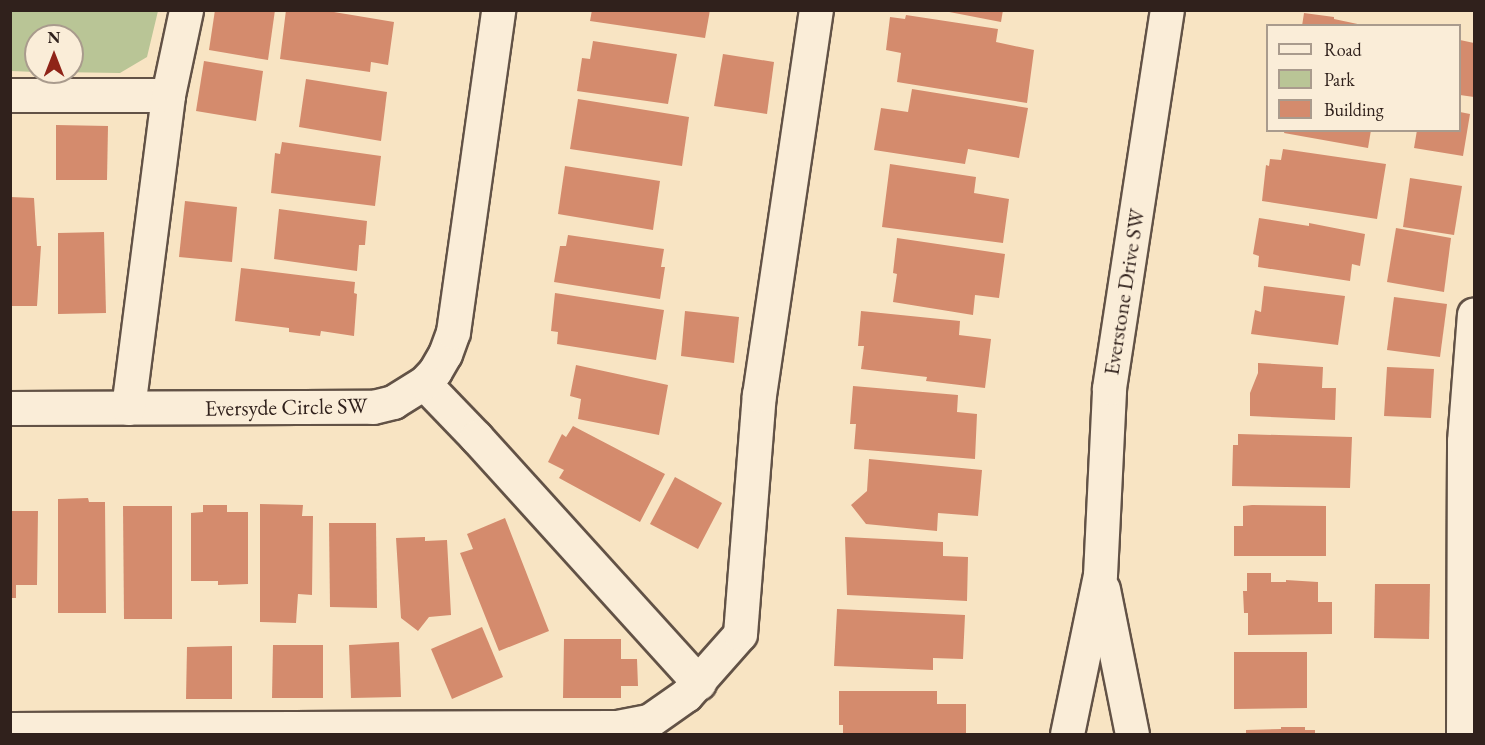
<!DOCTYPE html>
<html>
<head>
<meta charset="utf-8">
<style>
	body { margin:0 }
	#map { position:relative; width:1485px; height:745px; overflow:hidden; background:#f8e4c3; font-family:"EB Garamond",serif }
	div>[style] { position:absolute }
	.green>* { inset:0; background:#b9c596 }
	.building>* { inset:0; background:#d48b6d }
	.roads { filter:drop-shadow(2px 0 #625246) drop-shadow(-2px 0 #625246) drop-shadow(0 2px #625246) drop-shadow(0 -2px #625246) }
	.minor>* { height:33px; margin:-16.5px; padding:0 16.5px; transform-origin:16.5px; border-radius:16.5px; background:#faedd8 }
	span { translate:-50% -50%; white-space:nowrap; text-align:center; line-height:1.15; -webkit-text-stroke:5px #faedd8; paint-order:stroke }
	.street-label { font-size:22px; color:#30211c }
	.frame { position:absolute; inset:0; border:12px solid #30211c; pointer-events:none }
	.legend { position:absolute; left:1266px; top:24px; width:195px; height:108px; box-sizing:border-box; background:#faedd8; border:2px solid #a99b8d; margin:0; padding:8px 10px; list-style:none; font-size:18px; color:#30211c }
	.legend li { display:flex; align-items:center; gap:12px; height:30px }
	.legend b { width:30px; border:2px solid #a99b8d }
	.north { position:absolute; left:24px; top:24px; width:60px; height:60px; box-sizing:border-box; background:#faedd8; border:2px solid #a99b8d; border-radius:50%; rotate:0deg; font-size:16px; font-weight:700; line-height:24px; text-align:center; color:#30211c }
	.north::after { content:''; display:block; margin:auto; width:21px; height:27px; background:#8f2418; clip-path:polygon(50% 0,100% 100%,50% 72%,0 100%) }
</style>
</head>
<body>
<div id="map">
	<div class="green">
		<i style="clip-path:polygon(11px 10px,158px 10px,158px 11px,147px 57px,120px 73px,58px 72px,72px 72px,72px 36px,36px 36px,36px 72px,11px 71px)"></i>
	</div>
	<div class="building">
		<i style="clip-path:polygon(215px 10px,275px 10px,268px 60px,209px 50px)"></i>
		<i style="clip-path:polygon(286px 10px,322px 10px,394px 22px,388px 65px,371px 62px,370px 72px,280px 59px)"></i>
		<i style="clip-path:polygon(592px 10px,710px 10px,705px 38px,590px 21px)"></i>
		<i style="clip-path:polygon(939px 10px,1003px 10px,1001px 22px)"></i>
		<i style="clip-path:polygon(1304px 13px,1334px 17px,1334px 19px,1367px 26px,1302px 26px)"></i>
		<i style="clip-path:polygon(906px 15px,998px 29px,996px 42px,1034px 50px,1027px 103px,897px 82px,901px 53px,886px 50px,890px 17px,905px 19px)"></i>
		<i style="clip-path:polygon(1460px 40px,1474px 43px,1474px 97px,1460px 95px)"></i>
		<i style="clip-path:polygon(593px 41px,677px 54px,668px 104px,577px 91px,582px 58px,590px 59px)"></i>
		<i style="clip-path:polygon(723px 54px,774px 62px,767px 114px,714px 106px)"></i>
		<i style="clip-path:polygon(204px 61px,263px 71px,256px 121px,196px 111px)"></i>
		<i style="clip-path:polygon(306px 79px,387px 92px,381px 141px,299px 127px)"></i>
		<i style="clip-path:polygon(912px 89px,1028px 108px,1019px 158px,968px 149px,965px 164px,874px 150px,881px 108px,908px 112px)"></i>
		<i style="clip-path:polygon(578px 99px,689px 117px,682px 166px,570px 149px)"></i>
		<i style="clip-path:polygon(1460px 112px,1470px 114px,1463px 156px,1414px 148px,1417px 130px,1460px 130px)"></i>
		<i style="clip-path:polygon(56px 125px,108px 126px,107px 180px,56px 180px)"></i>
		<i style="clip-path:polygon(1285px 130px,1371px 130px,1368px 148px,1284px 133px)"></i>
		<i style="clip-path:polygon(282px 142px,381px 156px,375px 206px,271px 193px,275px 153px,280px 154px)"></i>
		<i style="clip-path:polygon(1283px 149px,1386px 164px,1377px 219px,1262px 201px,1266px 165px,1269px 166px,1270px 159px,1281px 160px)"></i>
		<i style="clip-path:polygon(890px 164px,976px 177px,974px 193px,1009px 199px,1003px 243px,882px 227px)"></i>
		<i style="clip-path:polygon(565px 166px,660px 181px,653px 230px,558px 214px)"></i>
		<i style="clip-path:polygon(1410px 178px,1462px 186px,1454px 235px,1403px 227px)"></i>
		<i style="clip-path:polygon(10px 197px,34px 198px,37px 246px,41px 246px,37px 306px,10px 306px)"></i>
		<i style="clip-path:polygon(185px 201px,237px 207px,232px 262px,179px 257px)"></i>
		<i style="clip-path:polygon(279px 209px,367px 221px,365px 245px,359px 245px,357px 271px,274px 259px)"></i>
		<i style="clip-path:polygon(1259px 218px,1309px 226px,1309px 223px,1365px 234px,1360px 266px,1352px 264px,1350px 281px,1258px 267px,1259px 256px,1253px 254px)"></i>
		<i style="clip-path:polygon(1396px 228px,1451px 238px,1444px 292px,1387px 282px)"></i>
		<i style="clip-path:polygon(104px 232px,106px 313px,58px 314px,58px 233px)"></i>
		<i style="clip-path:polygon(568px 235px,664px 249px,661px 267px,665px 267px,660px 299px,554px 282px,560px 246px,566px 246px)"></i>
		<i style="clip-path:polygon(897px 238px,1005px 254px,999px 298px,975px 295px,973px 315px,893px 302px,897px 274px,893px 273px)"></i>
		<i style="clip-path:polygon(241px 268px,355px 282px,354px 293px,357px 294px,354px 336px,321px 331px,320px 336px,289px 332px,289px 328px,235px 321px)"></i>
		<i style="clip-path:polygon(1264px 286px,1345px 296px,1338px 345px,1251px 334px,1255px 310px,1261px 312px)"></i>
		<i style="clip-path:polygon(555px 293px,664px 310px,656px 360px,557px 344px,558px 332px,551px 331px)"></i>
		<i style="clip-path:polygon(1394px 297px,1447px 304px,1440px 357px,1387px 350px)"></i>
		<i style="clip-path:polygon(685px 311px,739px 317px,734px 363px,681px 356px)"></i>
		<i style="clip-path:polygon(861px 311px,960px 321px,959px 335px,991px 339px,985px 388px,926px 381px,927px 377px,861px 369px,864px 346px,858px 346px)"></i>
		<i style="clip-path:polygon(1258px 363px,1323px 367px,1322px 388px,1336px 388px,1335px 420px,1250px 416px,1250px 393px,1258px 373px)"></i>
		<i style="clip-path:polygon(576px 365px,668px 385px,659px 435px,578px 419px,581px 399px,570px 396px)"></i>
		<i style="clip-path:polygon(1387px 367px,1434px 369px,1431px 418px,1384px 416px)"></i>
		<i style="clip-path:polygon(853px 386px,958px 395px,957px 412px,977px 414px,975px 459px,854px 449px,856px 424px,850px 424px)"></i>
		<i style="clip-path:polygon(573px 426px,665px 474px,640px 522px,559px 478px,564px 470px,548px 462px,562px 434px,566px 437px)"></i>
		<i style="clip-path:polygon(1238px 434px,1352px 437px,1350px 488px,1232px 486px,1233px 445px,1238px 445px)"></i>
		<i style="clip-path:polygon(869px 459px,982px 470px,978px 516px,938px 513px,937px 531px,866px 524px,851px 505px,867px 491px)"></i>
		<i style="clip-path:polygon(675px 477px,722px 503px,698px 549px,650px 524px)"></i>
		<i style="clip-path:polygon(88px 498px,89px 502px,105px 502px,106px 613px,58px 613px,58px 499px)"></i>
		<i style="clip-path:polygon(260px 504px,303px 505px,302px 516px,313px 516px,312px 595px,298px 594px,296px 623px,260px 622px)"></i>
		<i style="clip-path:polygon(203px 505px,227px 505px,227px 512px,248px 512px,248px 584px,218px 585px,218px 581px,191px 581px,191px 513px,203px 512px)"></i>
		<i style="clip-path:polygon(1252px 505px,1326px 506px,1326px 556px,1234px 556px,1234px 526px,1243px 526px,1243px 506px)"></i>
		<i style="clip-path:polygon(123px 506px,172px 506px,172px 619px,124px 619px)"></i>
		<i style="clip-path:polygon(10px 511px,38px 511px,37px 585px,16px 585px,16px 598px,10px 598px)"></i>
		<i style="clip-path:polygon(505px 518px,549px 631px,499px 651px,460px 553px,473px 549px,467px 534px)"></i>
		<i style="clip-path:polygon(329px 523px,376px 523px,377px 608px,330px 607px)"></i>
		<i style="clip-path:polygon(425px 537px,425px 541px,447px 540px,451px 615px,429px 617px,418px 631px,401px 618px,396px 538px)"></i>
		<i style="clip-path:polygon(845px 537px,943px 542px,943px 556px,968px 557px,967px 601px,847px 595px)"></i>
		<i style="clip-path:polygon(1247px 573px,1271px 573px,1271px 582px,1286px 582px,1286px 580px,1318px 582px,1318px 602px,1332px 602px,1332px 634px,1248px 635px,1248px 613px,1244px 613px,1243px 591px,1247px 591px)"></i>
		<i style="clip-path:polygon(1375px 584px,1430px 584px,1429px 639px,1374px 638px)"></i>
		<i style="clip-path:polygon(837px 609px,965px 615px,963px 659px,933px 658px,933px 670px,834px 666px)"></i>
		<i style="clip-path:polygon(482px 627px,503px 677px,452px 699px,431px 649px)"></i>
		<i style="clip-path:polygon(564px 639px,621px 639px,621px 659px,637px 659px,638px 686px,621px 686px,621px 698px,563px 698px)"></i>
		<i style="clip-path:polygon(399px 642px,401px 697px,351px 698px,349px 645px)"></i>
		<i style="clip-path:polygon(273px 645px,323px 645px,323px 698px,272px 698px)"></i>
		<i style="clip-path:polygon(232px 646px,232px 699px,186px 699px,187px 647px)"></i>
		<i style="clip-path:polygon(1234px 652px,1307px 652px,1307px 708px,1234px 709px)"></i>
		<i style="clip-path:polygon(839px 691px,937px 691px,937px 704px,966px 704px,966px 734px,843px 734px,843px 725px,839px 725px)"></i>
		<i style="clip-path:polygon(1281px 727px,1305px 727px,1305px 730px,1315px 730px,1315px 734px,1246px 734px,1246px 730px,1281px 729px)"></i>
	</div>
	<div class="roads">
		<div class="minor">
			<i style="left:10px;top:95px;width:158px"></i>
			<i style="left:424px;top:383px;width:75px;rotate:46.1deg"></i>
			<i style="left:476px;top:437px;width:332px;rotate:47.8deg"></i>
			<i style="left:10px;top:408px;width:363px;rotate:-0.2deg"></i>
			<i style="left:373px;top:407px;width:21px;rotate:-14deg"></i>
			<i style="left:393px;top:402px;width:36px;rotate:-32deg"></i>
			<i style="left:424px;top:383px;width:16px;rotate:-47deg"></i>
			<i style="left:435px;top:371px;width:20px;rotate:-60deg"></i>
			<i style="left:445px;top:354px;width:23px;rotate:-70deg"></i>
			<i style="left:453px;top:332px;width:325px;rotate:-82deg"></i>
			<i style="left:128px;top:408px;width:316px;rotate:-82.7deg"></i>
			<i style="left:168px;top:95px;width:87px;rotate:-78deg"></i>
			<i style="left:1103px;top:589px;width:148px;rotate:78.7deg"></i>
			<i style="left:10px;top:729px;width:607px;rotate:-0.19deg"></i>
			<i style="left:617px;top:727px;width:33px;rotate:-11deg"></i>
			<i style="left:649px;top:721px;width:45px;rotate:-35.1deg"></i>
			<i style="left:686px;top:695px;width:81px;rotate:-48.5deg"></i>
			<i style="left:740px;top:634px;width:240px;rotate:-85.5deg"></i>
			<i style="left:759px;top:395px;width:389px;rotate:-81.6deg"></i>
			<i style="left:1067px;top:734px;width:162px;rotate:-78.3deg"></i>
			<i style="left:1100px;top:575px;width:187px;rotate:-87.2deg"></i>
			<i style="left:1109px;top:388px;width:382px;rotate:-81.3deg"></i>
			<i style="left:1463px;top:734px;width:293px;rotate:-89.8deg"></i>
			<i style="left:1464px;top:441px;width:127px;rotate:-85.5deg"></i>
		</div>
	</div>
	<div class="street-label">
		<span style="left:1124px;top:292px;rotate:-81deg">Everstone Drive SW</span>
		<span style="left:286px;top:407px;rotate:-1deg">Eversyde Circle SW</span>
	</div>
	<div class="frame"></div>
	<ul class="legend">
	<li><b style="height:8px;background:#faedd8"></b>Road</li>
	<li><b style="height:16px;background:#b9c596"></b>Park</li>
	<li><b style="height:16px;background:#d48b6d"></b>Building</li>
	</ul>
	<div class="north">N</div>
</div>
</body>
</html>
